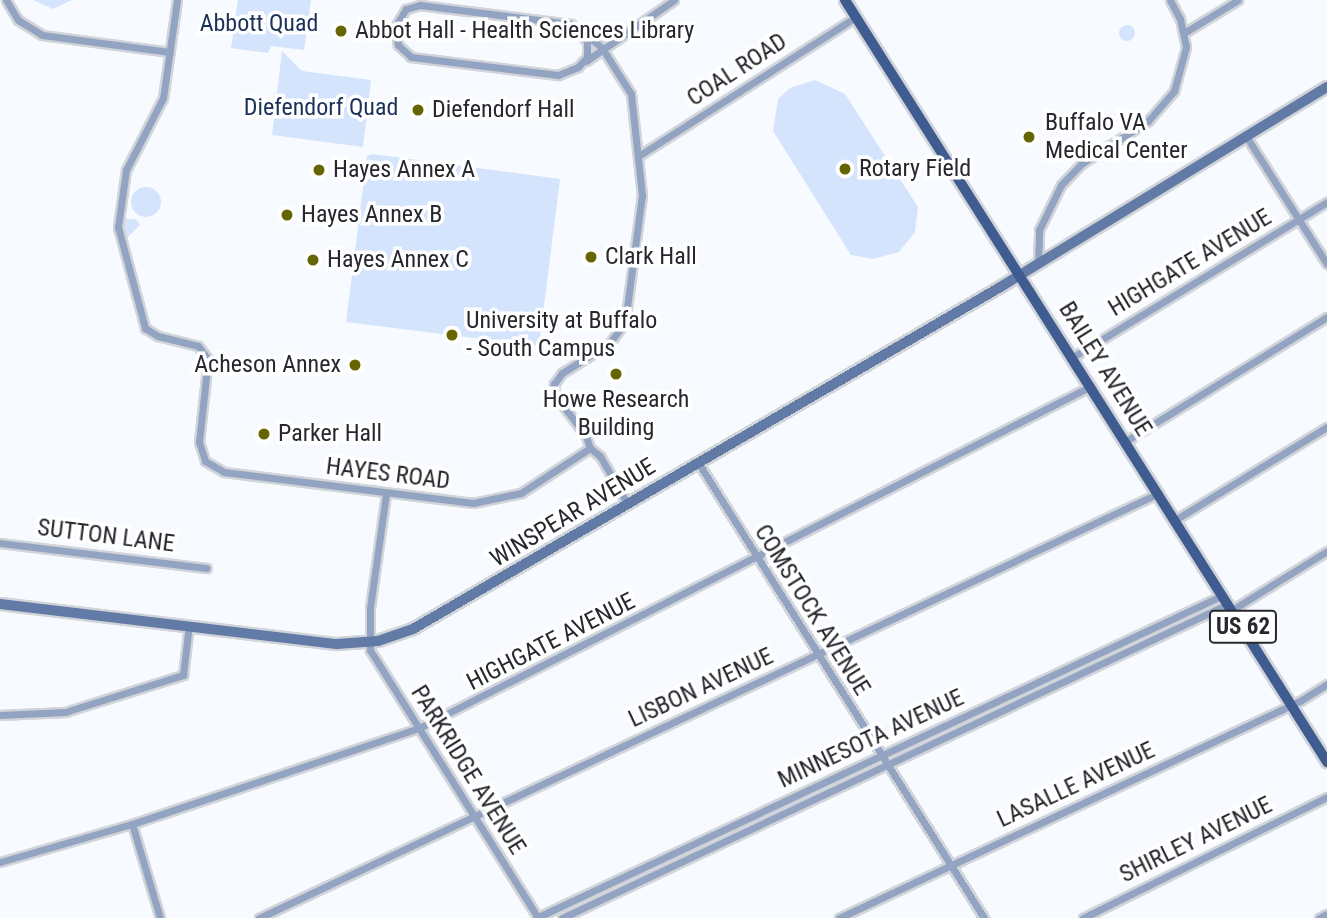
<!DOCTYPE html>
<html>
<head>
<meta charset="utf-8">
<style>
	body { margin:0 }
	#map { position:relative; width:1327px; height:918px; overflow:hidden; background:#f7faff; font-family:"Roboto Condensed",sans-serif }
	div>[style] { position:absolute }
	.green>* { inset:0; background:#d5e4fd }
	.round { border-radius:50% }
	.roads { filter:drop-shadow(2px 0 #d1d4d9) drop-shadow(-2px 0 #d1d4d9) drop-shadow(0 2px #d1d4d9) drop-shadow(0 -2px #d1d4d9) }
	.street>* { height:7px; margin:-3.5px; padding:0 3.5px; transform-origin:3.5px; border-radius:3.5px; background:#93a4c2 }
	.secondary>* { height:10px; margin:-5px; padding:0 5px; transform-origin:5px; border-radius:5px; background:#617aa6 }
	.primary>* { height:10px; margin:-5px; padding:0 5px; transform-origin:5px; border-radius:5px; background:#3f5c90 }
	.dots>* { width:19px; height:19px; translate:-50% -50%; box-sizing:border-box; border:4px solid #fff; border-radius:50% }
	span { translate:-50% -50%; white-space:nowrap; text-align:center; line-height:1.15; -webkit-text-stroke:7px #fff; paint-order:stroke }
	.shield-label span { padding:2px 5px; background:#fff; border:2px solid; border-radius:5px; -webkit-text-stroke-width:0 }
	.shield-label { font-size:23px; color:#26282d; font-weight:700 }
	.park-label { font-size:24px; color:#1a3159 }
	.poi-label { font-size:24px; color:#26282d }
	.left { translate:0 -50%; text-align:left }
	.right { translate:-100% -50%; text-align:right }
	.street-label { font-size:24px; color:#26282d }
</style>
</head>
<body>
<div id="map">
	<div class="green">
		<i style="clip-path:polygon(33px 0,72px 0,53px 9px)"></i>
		<i style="clip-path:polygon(238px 0,311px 0,304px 50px,271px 46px,268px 53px,231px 48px)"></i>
		<i class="round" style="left:1119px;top:25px;width:16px;height:16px"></i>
		<i style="clip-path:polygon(282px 51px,302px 71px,371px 80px,363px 147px,272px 135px)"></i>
		<i style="clip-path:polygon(815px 80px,845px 94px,918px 207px,915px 232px,899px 252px,873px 259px,851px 255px,773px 131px,778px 99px,790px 88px)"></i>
		<i style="clip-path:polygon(372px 154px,560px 179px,539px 346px,346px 322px,367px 156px)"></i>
		<i class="round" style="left:131px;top:187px;width:30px;height:30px"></i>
		<i style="clip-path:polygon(122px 219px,136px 219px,140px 225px,125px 240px)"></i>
		<i style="clip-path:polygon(1180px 619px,1180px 622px,1060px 677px,1060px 675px)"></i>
		<i style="clip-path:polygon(1048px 681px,1049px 684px,895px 755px,896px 753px)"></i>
		<i style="clip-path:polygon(872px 764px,874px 767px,719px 838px,720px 836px)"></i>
		<i style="clip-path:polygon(707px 842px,709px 845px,554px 916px,555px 914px)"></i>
	</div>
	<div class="roads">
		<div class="street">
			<i style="left:6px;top:0;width:23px;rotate:59deg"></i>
			<i style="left:18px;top:20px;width:28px;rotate:32deg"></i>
			<i style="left:42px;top:35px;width:129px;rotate:7.6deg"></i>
			<i style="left:177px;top:0;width:99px;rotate:98.1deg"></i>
			<i style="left:163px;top:98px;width:81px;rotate:117.2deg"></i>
			<i style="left:126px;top:170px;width:58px;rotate:98deg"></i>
			<i style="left:118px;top:227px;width:105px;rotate:75deg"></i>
			<i style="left:145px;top:328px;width:15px;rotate:32deg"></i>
			<i style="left:158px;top:336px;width:41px;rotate:14deg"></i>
			<i style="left:198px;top:346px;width:16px;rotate:52deg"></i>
			<i style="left:208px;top:359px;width:83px;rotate:96.2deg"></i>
			<i style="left:199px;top:442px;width:20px;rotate:72deg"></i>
			<i style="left:205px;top:461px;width:22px;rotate:30deg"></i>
			<i style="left:224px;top:472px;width:251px;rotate:7.1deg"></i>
			<i style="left:473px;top:503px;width:49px;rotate:-11.8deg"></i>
			<i style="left:521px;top:493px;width:82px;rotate:-33.1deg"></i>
			<i style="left:420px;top:5px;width:152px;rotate:7.2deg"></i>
			<i style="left:571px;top:24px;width:23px;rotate:47deg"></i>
			<i style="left:587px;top:41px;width:16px;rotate:90deg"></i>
			<i style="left:587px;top:57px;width:13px;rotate:132deg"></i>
			<i style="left:578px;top:67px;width:22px;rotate:158deg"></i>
			<i style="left:558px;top:75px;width:148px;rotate:-173deg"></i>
			<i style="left:411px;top:57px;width:18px;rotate:-137deg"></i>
			<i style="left:398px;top:45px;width:18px;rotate:-99deg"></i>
			<i style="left:395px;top:27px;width:21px;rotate:-59deg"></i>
			<i style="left:406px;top:9px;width:15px;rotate:-16deg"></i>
			<i style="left:580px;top:30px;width:28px;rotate:39deg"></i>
			<i style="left:602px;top:48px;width:54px;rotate:57.8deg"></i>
			<i style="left:631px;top:94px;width:102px;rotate:83.8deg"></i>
			<i style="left:642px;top:195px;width:128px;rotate:97.6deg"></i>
			<i style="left:625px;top:322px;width:26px;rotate:126deg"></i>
			<i style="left:610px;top:343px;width:57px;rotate:148deg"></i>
			<i style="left:562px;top:373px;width:14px;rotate:126deg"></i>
			<i style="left:554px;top:384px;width:11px;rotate:85deg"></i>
			<i style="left:555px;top:395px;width:51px;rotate:52.9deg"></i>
			<i style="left:586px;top:436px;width:13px;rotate:72deg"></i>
			<i style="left:1184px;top:33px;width:63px;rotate:-31.4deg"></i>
			<i style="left:586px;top:61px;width:107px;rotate:-34.7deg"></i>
			<i style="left:1246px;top:136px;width:151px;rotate:57.7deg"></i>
			<i style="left:640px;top:155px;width:256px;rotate:-32.6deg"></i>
			<i style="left:1038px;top:264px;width:34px;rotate:-88deg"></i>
			<i style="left:1039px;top:230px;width:50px;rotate:-63.9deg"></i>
			<i style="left:1061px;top:185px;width:29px;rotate:-46deg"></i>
			<i style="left:1081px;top:164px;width:80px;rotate:-32.7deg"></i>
			<i style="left:1148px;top:121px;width:40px;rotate:-49deg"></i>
			<i style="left:1174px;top:91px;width:46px;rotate:-74.7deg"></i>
			<i style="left:1186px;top:47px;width:29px;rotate:-102deg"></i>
			<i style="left:1180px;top:19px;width:21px;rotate:-118deg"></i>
			<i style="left:1073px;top:357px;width:298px;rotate:-31.4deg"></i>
			<i style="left:1126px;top:441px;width:236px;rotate:-31.7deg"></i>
			<i style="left:590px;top:448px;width:13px;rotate:39deg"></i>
			<i style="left:600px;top:456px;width:56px;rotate:60.3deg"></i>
			<i style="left:699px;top:464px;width:536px;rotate:57.88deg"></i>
			<i style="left:386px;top:494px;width:115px;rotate:98deg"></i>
			<i style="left:370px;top:608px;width:42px;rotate:90deg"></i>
			<i style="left:370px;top:650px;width:316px;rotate:57.9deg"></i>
			<i style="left:1175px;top:520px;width:178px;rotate:-31.5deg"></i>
			<i style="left:0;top:543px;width:208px;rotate:6.9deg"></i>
			<i style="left:1232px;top:610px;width:112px;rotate:-31.8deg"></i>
			<i style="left:0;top:715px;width:65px;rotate:-2.6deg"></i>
			<i style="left:65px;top:712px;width:124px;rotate:-17.4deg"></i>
			<i style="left:183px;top:675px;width:50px;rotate:-83.2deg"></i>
			<i style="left:132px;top:824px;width:98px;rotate:73.4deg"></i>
			<i style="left:0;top:862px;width:137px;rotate:-16.1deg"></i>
			<i style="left:132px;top:824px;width:303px;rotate:-18.5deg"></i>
			<i style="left:419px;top:728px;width:754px;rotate:-26.97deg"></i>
			<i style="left:259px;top:918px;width:995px;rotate:-25.28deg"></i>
			<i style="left:536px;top:918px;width:759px;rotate:-25.18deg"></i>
			<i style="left:562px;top:918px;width:736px;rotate:-25.24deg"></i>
			<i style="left:839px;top:918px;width:510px;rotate:-25.21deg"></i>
			<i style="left:1300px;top:701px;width:32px;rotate:-32deg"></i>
			<i style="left:1083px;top:918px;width:272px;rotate:-26.4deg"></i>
			<i style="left:1319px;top:918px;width:9px;rotate:-27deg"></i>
		</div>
		<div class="secondary">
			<i style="left:0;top:604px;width:339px;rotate:6.8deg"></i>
			<i style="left:337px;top:644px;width:41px;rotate:-4.2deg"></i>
			<i style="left:378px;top:641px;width:37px;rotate:-19deg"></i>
			<i style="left:413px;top:629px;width:682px;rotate:-30.21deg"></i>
			<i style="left:1002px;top:286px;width:381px;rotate:-31.5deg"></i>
		</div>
		<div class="primary">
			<i style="left:845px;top:0;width:902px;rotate:57.68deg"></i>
		</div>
	</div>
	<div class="dots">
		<i style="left:341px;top:31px;background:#656601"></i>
		<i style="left:418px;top:110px;background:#656601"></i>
		<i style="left:1029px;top:137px;background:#656601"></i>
		<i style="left:845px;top:169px;background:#656601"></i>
		<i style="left:319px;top:170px;background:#656601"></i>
		<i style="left:287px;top:215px;background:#656601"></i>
		<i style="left:591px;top:257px;background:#656601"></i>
		<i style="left:313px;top:260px;background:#656601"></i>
		<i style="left:452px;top:335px;background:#656601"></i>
		<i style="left:355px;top:365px;background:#656601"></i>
		<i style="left:616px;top:374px;background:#656601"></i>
		<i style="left:264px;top:434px;background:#656601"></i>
	</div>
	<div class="shield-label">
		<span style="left:1243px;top:627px">US 62</span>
	</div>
	<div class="park-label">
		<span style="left:259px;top:24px">Abbott Quad</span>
		<span style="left:321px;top:108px">Diefendorf Quad</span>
	</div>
	<div class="poi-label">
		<span class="left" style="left:355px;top:31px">Abbot Hall - Health Sciences Library</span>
		<span class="left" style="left:432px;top:110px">Diefendorf Hall</span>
		<span class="left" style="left:1045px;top:137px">Buffalo VA<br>Medical Center</span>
		<span class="left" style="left:859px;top:169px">Rotary Field</span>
		<span class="left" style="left:333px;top:170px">Hayes Annex A</span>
		<span class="left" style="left:301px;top:215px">Hayes Annex B</span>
		<span class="left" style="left:605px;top:257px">Clark Hall</span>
		<span class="left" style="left:327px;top:260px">Hayes Annex C</span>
		<span class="left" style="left:466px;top:335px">University at Buffalo<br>- South Campus</span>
		<span class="right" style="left:341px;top:365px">Acheson Annex</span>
		<span style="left:616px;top:414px">Howe Research<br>Building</span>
		<span class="left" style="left:278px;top:434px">Parker Hall</span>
	</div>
	<div class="street-label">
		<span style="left:737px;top:70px;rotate:-33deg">COAL ROAD</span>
		<span style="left:1190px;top:263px;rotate:-31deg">HIGHGATE AVENUE</span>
		<span style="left:1105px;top:369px;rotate:58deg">BAILEY AVENUE</span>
		<span style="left:388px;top:474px;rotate:7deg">HAYES ROAD</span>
		<span style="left:573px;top:513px;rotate:-31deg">WINSPEAR AVENUE</span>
		<span style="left:106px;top:536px;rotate:7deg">SUTTON LANE</span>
		<span style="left:812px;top:610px;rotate:58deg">COMSTOCK AVENUE</span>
		<span style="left:551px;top:642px;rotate:-27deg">HIGHGATE AVENUE</span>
		<span style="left:701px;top:688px;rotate:-25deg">LISBON AVENUE</span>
		<span style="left:871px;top:739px;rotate:-25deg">MINNESOTA AVENUE</span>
		<span style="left:468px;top:770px;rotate:58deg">PARKRIDGE AVENUE</span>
		<span style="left:1076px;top:785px;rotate:-25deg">LASALLE AVENUE</span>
		<span style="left:1196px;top:840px;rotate:-26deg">SHIRLEY AVENUE</span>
	</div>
</div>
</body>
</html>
